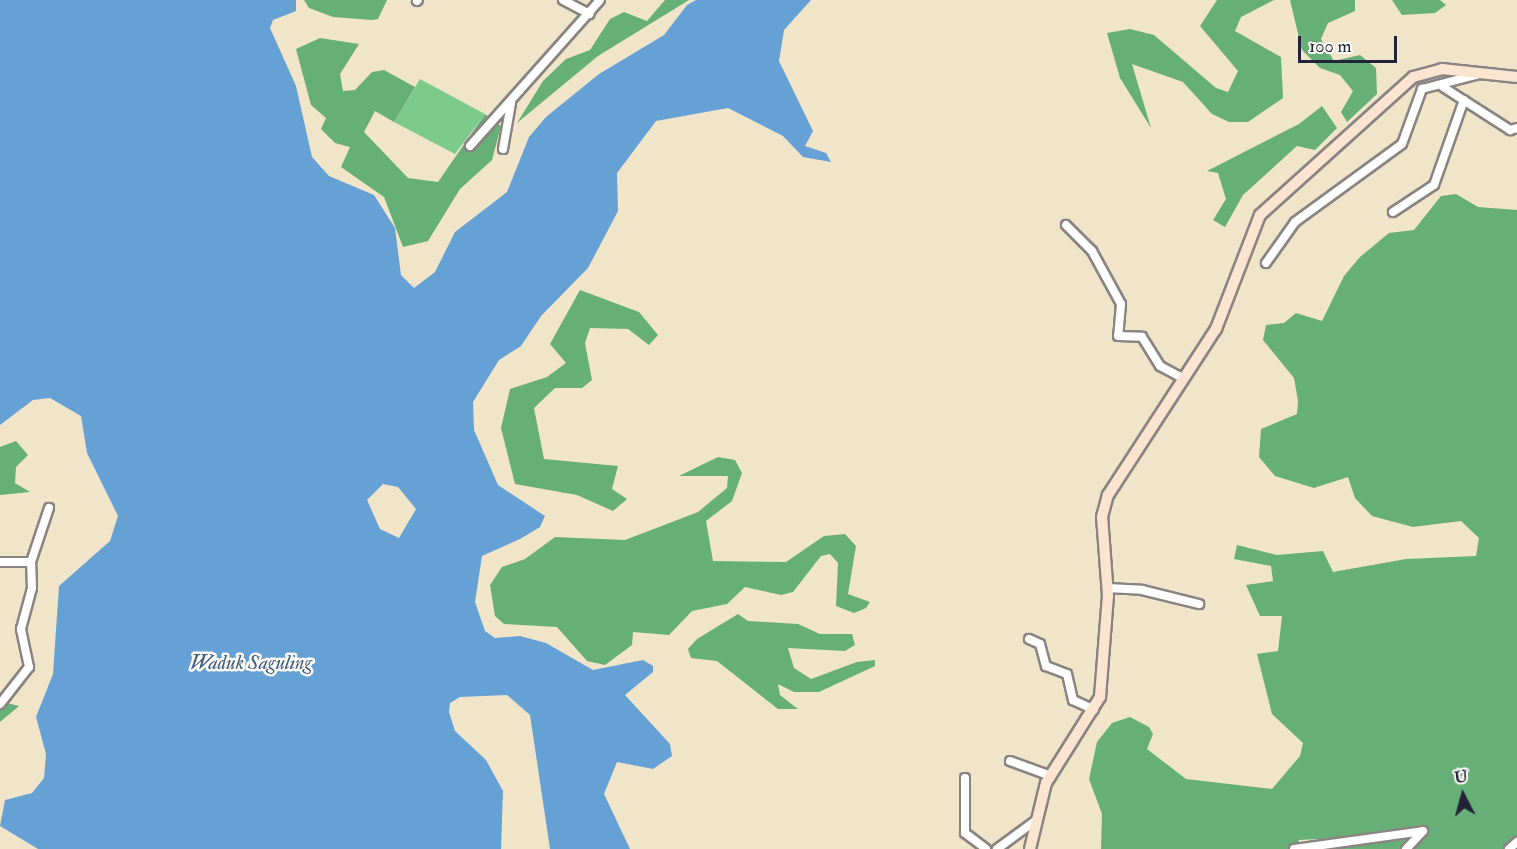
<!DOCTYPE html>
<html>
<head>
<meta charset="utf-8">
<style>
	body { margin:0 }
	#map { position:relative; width:1517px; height:849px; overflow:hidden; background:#f0e5c9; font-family:"IM FELL Double Pica",serif }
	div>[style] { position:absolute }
	.green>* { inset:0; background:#7dcb8a }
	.forest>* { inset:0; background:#66af76 }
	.water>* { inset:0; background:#66a1d6 }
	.roads { filter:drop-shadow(2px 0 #898482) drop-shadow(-2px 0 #898482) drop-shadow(0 2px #898482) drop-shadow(0 -2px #898482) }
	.minor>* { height:8px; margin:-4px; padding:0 4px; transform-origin:4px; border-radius:4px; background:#fff }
	.secondary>* { height:10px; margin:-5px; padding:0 5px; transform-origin:5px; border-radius:5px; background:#fce5d0 }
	span { translate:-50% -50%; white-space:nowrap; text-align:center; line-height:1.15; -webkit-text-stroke:5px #fdfcf7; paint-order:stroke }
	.water-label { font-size:20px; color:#415b81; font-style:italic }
	.north { position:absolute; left:1433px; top:765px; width:60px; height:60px; -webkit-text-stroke:4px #fdfcf7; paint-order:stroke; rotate:354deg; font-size:16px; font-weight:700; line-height:24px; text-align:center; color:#22223b }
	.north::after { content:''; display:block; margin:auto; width:21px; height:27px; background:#22223b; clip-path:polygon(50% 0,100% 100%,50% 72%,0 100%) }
	.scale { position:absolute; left:1298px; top:36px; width:99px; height:27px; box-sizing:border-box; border:3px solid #22223b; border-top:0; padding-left:8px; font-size:18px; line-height:21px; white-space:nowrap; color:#22223b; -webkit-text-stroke:4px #fdfcf7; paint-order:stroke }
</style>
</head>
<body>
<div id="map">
	<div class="green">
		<i style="clip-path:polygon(420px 79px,485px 114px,455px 154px,394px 122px)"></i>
	</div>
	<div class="forest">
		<i style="clip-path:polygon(304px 0,387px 0,378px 19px,372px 20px,333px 17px,309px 8px)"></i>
		<i style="clip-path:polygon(665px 0,689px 0,598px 56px,517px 123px,543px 81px,566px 59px,590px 50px,610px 19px,624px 12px,647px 21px)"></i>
		<i style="clip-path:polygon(1217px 0,1274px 0,1241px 17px,1235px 31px,1281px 57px,1283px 98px,1248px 122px,1229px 122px,1212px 114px,1183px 82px,1132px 64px,1151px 128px,1120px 78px,1107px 33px,1130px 29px,1154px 35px,1216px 88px,1228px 92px,1238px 71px,1200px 26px)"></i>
		<i style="clip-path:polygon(1290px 0,1355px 0,1355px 11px,1328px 23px,1321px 39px,1334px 61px,1360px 55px,1376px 68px,1377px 94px,1347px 122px,1341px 112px,1353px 91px,1340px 75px,1320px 68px,1302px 50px)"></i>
		<i style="clip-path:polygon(1392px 0,1440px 0,1446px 5px,1435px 13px,1402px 15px)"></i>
		<i style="clip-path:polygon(320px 38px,359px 44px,340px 74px,343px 91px,355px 90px,372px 72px,384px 70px,415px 87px,394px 122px,375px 111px,364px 132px,408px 178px,438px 182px,485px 114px,501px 126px,492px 160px,460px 189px,428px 241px,403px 247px,384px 197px,341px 167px,350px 147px,335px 143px,321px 129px,326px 118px,311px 105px,296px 49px)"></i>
		<i style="clip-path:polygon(1322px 106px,1337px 128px,1315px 150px,1297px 146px,1243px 195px,1225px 227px,1213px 220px,1226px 199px,1218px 173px,1207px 171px,1299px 124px)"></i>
		<i style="clip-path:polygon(1456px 194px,1478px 207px,1517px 210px,1517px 849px,1323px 849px,1319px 839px,1299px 840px,1297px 849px,1101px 849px,1102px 814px,1089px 779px,1097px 742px,1112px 723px,1130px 717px,1149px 727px,1153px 734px,1147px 749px,1186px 779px,1272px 789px,1300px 756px,1303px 743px,1272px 714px,1257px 654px,1278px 651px,1282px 616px,1260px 616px,1246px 585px,1273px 581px,1271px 566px,1234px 559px,1237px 545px,1277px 555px,1323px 551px,1333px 572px,1406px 559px,1476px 556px,1479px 538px,1461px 521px,1413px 527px,1372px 516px,1355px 498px,1348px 477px,1314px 488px,1275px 476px,1259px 457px,1261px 429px,1297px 414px,1298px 401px,1294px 378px,1263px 340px,1266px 325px,1284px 323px,1296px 313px,1322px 321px,1344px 276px,1360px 257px,1389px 233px,1414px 230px,1441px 196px)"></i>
		<i style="clip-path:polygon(580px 290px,639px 312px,658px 335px,649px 345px,628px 329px,590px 328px,585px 343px,592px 380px,582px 388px,555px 388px,534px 408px,544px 459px,618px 466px,612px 489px,627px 499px,613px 511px,577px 495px,515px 484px,501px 428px,510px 389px,547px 377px,566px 363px,550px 344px)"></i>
		<i style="clip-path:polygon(16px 441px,28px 455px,16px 467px,15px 483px,30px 492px,0 495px,0 447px)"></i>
		<i style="clip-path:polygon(718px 457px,735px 460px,742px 473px,732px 501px,706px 521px,713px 561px,786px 562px,824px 536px,845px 534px,856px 546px,848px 594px,870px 602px,866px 608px,854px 613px,836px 606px,838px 563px,830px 554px,821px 556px,793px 592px,781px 595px,745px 587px,727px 604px,692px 611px,669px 635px,633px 632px,632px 645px,605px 665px,587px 661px,557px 627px,504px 624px,495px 616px,490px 585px,502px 567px,525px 559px,555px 537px,625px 540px,698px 512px,727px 488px,728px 476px,679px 476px)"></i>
		<i style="clip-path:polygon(738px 614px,748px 621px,798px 624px,820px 634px,852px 634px,855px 645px,845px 651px,788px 648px,794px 668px,811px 679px,857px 662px,875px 660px,875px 666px,819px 692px,794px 692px,778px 684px,780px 695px,798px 709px,778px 709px,717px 661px,691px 658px,688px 649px,697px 639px)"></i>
		<i style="clip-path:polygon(7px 703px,19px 706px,0 722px,0 710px)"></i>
	</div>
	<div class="water">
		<i style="clip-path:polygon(evenodd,0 0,296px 0,296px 11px,273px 20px,270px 28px,296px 86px,312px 157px,329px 176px,374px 195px,395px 228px,401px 275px,414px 288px,435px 272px,455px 232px,507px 192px,529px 137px,546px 117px,599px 74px,664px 35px,687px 5px,696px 0,811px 0,784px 30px,779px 61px,813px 131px,805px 146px,826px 153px,831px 162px,803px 157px,783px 136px,728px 108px,656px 121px,617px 173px,618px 211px,588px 268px,541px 316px,521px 346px,499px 360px,473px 402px,474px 430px,498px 485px,545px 516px,540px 527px,520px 539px,482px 556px,475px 602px,485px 631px,495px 638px,520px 636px,546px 643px,593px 670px,643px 660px,653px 666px,653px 672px,625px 695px,670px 744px,672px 756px,653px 769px,617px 762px,604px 794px,630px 849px,550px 849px,530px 715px,507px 695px,460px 697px,450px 703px,449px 712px,455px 731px,486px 760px,503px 791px,501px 849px,38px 849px,0 826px,5px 800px,32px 793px,44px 778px,46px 754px,36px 717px,53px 674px,59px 586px,110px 541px,118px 516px,87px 453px,81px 416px,50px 398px,33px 400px,0 425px,0 0,383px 484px,398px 487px,416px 509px,399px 538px,380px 529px,367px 500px,383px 484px)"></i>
	</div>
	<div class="roads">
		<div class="minor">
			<i style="left:563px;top:0;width:30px;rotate:28deg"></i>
			<i style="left:417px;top:1px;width:1px;rotate:-45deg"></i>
			<i style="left:1443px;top:87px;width:80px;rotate:32.7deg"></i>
			<i style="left:1510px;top:130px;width:7px;rotate:-16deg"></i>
			<i style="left:470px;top:146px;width:195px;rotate:-48.3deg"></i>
			<i style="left:503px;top:149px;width:47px;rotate:-80.1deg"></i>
			<i style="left:1393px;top:212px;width:49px;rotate:-33.4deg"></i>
			<i style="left:1434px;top:185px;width:90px;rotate:-70.6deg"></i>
			<i style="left:1066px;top:225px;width:37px;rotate:45deg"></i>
			<i style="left:1092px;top:251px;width:60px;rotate:61.3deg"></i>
			<i style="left:1121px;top:304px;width:32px;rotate:95deg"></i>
			<i style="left:1118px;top:336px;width:24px;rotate:2deg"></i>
			<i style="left:1142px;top:337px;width:34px;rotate:58deg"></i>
			<i style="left:1160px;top:366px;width:27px;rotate:28deg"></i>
			<i style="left:1266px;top:263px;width:50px;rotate:-54.7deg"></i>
			<i style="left:1295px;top:222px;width:132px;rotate:-36.1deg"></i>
			<i style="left:1402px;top:144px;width:59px;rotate:-70deg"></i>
			<i style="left:1422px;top:89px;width:60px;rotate:-14.5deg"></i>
			<i style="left:0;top:562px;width:31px"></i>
			<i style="left:31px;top:562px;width:57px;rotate:-71.6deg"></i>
			<i style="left:1107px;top:588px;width:35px;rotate:3deg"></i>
			<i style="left:1142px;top:590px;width:59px;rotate:13.8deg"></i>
			<i style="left:1029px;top:639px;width:12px;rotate:24deg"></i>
			<i style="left:1040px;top:644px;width:23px;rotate:75deg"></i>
			<i style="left:1046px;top:666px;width:22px;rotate:21deg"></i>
			<i style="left:1067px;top:674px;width:27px;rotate:77deg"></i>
			<i style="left:1073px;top:700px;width:23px;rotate:25deg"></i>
			<i style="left:0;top:704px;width:47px;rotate:-51.9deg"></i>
			<i style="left:29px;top:667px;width:39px;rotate:-102deg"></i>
			<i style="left:21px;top:629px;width:42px;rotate:-75deg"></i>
			<i style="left:32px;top:588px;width:26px;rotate:-92deg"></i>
			<i style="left:1010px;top:761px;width:44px;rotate:20.1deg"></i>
			<i style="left:965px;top:778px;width:55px;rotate:90deg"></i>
			<i style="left:965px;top:833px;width:26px;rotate:37deg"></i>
			<i style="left:997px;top:849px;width:47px;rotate:-36.4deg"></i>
			<i style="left:1294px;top:849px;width:130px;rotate:-7.9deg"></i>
			<i style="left:1423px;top:831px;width:25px;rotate:133deg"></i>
			<i style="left:1509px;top:849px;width:11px;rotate:-41deg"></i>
		</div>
		<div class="secondary">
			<i style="left:1030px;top:849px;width:68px;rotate:-76.4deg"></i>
			<i style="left:1046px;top:783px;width:102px;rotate:-57.9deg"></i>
			<i style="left:1100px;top:697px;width:101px;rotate:-85.5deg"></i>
			<i style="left:1108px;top:596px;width:79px;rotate:-94.3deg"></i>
			<i style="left:1102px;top:517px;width:23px;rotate:-75deg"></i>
			<i style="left:1108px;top:495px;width:198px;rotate:-57deg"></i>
			<i style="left:1216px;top:329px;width:122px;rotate:-68.9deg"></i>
			<i style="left:1260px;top:215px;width:206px;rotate:-42deg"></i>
			<i style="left:1413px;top:77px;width:30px;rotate:-15deg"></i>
			<i style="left:1442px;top:69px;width:75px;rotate:6.1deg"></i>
		</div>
	</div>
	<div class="water-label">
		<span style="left:251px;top:662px">Waduk Saguling</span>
	</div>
	<div class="north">U</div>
	<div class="scale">100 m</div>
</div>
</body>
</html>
